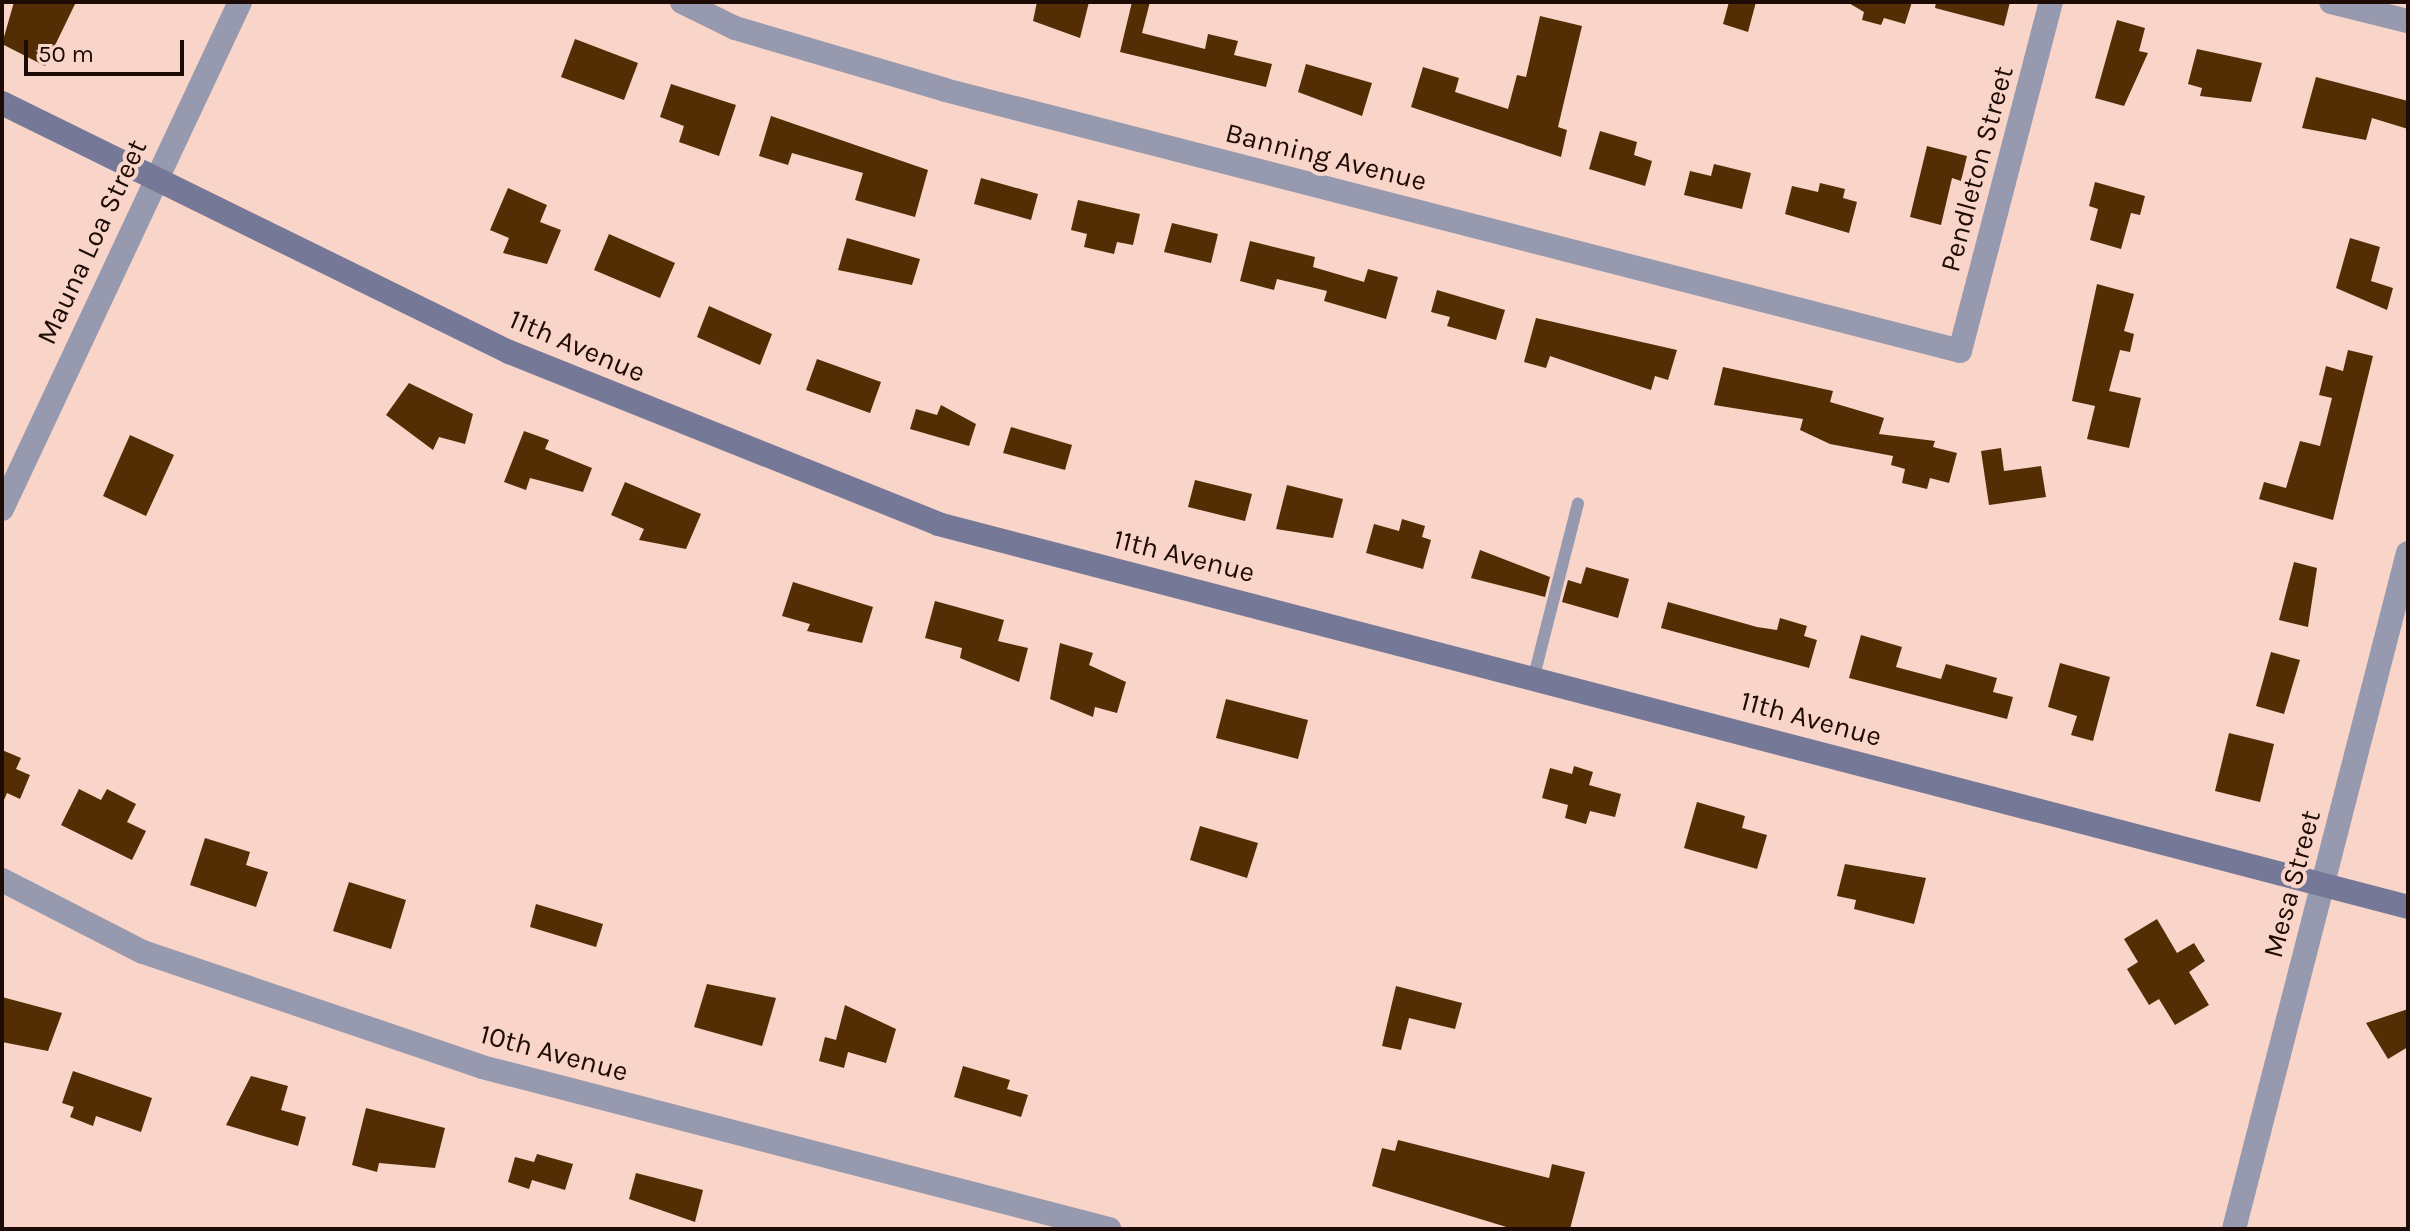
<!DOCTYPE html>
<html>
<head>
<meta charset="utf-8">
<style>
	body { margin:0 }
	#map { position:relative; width:2410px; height:1231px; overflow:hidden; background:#f8d5c8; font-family:Karla,sans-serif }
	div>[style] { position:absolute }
	.building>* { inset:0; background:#532e04 }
	.lane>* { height:12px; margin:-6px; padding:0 6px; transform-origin:6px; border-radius:6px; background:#9799af }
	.street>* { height:24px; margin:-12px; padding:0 12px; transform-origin:12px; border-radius:12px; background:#9799af }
	.secondary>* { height:24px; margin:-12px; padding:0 12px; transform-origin:12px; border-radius:12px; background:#767898 }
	span { translate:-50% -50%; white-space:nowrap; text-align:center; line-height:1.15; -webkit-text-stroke:8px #f8d5c8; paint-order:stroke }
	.street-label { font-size:28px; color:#1f0b05 }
	.frame { position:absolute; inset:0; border:4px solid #1f0b05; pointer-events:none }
	.scale { position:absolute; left:24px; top:40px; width:160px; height:36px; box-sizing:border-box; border:4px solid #1f0b05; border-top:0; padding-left:10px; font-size:24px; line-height:28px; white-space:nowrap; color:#1f0b05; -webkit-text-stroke:6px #f8d5c8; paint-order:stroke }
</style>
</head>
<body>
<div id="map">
	<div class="building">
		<i style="clip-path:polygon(14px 2px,76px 2px,45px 66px,2px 44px)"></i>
		<i style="clip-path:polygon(1037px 2px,1089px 2px,1080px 38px,1033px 21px)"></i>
		<i style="clip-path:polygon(1132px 2px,1150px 2px,1142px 33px,1205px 49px,1208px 34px,1238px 41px,1234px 55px,1272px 64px,1266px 87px,1120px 52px)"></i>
		<i style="clip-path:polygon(1729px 2px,1756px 2px,1748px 32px,1723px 24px)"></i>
		<i style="clip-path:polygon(1847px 2px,1912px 2px,1905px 24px,1884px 18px,1881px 25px,1862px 20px,1864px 12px)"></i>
		<i style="clip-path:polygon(1936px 2px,2010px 2px,2004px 26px,1935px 8px)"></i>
		<i style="clip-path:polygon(1540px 16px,1582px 26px,1558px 127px,1567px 130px,1561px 157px,1411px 107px,1423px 67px,1459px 78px,1455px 92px,1508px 109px,1517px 75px,1526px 77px)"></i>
		<i style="clip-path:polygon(2117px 20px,2145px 28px,2139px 51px,2148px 53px,2124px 106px,2095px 98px)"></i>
		<i style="clip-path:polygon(575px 39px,638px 63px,624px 100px,561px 77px)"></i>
		<i style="clip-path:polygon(2197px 49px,2262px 63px,2251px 102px,2200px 96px,2202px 88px,2188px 84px)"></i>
		<i style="clip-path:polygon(1306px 64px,1372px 83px,1362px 116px,1298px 92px)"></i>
		<i style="clip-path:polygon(2316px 77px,2408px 101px,2408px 129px,2372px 118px,2366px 140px,2302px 128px)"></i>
		<i style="clip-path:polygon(671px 84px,736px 105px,719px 156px,679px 142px,684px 126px,660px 117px)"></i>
		<i style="clip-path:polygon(771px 116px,928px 170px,915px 217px,855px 200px,863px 173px,792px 153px,788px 165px,759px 156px)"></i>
		<i style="clip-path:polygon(1600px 131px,1637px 142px,1634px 155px,1652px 161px,1645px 186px,1589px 169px)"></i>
		<i style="clip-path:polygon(1927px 146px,1967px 156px,1961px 181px,1952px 178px,1941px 225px,1910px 217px)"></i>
		<i style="clip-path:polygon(1714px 164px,1751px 173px,1742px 209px,1684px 195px,1690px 171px,1711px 176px)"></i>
		<i style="clip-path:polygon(981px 178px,1038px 194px,1031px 220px,974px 204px)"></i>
		<i style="clip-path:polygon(2095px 182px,2145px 196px,2140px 215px,2131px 213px,2121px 249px,2090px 240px,2098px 209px,2089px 206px)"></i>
		<i style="clip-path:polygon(1820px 183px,1845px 189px,1843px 198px,1857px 202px,1849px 233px,1785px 214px,1792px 186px,1818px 192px)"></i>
		<i style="clip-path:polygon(508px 188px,547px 205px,540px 222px,561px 230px,547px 264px,503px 253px,509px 238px,490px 230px)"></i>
		<i style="clip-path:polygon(1078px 200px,1140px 214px,1133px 245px,1117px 242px,1114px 254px,1084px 247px,1087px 234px,1071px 230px)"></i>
		<i style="clip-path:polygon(1172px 223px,1218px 234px,1211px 263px,1164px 252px)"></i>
		<i style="clip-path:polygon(609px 234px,675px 263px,660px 298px,594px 270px)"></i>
		<i style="clip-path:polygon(847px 238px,920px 259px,912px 285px,838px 270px)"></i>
		<i style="clip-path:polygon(2350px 238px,2380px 247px,2371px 281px,2393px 288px,2387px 310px,2336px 288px)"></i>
		<i style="clip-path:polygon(1250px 241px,1315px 257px,1313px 267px,1364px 282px,1368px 269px,1398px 277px,1386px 319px,1324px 301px,1327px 291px,1277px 279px,1274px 290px,1240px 281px)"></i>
		<i style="clip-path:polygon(2097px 284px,2134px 294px,2124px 331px,2134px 334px,2130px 352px,2120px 350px,2109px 391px,2141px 398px,2129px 448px,2087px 439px,2095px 406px,2072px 401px)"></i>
		<i style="clip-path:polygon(1437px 290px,1505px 310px,1496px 340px,1447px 326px,1450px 317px,1431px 312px)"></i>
		<i style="clip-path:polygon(709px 306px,772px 334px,760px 365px,697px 337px)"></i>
		<i style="clip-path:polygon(1536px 318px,1677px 350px,1668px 380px,1655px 376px,1651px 390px,1550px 356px,1546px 368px,1524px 362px)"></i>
		<i style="clip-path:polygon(2348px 350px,2373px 356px,2333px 520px,2259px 499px,2264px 482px,2286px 488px,2300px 441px,2320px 446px,2332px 398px,2319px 395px,2326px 366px,2343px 371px)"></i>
		<i style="clip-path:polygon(817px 359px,881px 382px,870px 413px,806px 390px)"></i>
		<i style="clip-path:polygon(1723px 367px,1833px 391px,1830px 402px,1884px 418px,1879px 434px,1935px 441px,1933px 447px,1957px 453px,1949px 483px,1930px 478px,1927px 489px,1902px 483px,1905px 469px,1891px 465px,1893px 456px,1830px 444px,1800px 430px,1803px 419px,1714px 405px)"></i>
		<i style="clip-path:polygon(409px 383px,473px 414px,465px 444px,439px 437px,433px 450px,386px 415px)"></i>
		<i style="clip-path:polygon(941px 405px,976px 424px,969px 446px,910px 429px,916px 409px,937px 415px)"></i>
		<i style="clip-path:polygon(1011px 427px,1072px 445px,1065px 470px,1003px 453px)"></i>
		<i style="clip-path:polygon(524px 431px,549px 440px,545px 449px,592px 468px,583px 492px,530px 478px,526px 490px,504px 482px)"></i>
		<i style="clip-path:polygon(130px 435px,174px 455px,146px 516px,103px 496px)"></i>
		<i style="clip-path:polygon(2001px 448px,2004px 471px,2041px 466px,2046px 497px,1989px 505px,1981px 451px)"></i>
		<i style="clip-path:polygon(1195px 480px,1252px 494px,1245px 521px,1188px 507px)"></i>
		<i style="clip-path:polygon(625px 482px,701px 514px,686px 549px,639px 540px,644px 529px,611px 515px)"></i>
		<i style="clip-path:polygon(1287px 485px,1343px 499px,1333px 538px,1276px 529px)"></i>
		<i style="clip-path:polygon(1402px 519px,1425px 526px,1422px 537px,1431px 540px,1423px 569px,1366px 553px,1374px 524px,1399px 531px)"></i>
		<i style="clip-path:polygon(1480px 550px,1550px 577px,1545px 597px,1471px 578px)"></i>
		<i style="clip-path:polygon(2294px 562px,2317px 568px,2308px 627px,2279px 620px)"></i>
		<i style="clip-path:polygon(1586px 567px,1629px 579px,1618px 618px,1562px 602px,1568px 580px,1581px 584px)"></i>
		<i style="clip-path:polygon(793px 582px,873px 607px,862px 643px,807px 631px,810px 624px,782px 616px)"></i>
		<i style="clip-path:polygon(935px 601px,1004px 620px,998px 641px,1028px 648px,1019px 682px,960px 658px,962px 648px,925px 638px)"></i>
		<i style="clip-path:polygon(1668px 602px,1757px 627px,1777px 630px,1780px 618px,1807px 626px,1804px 636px,1817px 640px,1809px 668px,1661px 628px)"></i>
		<i style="clip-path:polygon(1861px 635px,1902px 647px,1896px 667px,1941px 679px,1946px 664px,1997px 678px,1993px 692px,2013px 697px,2007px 719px,1849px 678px)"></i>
		<i style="clip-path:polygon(1060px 643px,1093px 653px,1089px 665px,1126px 682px,1117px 713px,1095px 707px,1093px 717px,1050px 699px)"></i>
		<i style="clip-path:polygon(2271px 652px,2300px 660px,2284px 714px,2256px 706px)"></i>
		<i style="clip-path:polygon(2060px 663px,2110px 677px,2093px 741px,2071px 735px,2077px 716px,2048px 707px)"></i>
		<i style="clip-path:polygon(1226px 699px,1308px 720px,1298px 759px,1216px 738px)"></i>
		<i style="clip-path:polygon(2229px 733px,2274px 744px,2260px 802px,2215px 791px)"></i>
		<i style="clip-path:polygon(2px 750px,21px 758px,16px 769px,30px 775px,20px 799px,7px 793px,3px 802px)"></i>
		<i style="clip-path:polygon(1574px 766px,1593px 772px,1589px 785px,1621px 794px,1615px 817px,1590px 811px,1586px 824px,1565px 818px,1568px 805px,1542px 798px,1550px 768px,1572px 774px)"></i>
		<i style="clip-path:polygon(79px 789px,101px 800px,107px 789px,136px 804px,127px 822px,146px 831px,132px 860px,61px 825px)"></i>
		<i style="clip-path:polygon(1697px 802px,1745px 816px,1742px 828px,1767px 835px,1757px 869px,1684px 848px)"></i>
		<i style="clip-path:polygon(1200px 826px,1258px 843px,1247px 878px,1190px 860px)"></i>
		<i style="clip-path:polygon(205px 838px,250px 852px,246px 865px,268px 872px,256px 907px,190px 885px)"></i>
		<i style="clip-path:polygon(1845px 864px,1926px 878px,1914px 924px,1854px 909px,1856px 900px,1837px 896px)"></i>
		<i style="clip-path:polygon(349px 882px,406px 900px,391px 949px,333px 931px)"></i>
		<i style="clip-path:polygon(536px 904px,603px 924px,596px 947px,530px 927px)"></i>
		<i style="clip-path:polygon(2157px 919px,2177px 953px,2194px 943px,2205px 961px,2189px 972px,2209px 1005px,2175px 1025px,2159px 999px,2149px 1005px,2127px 969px,2138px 962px,2124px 939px)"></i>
		<i style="clip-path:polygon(707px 984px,776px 998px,762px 1046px,694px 1027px)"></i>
		<i style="clip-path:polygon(1396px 986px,1462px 1003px,1455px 1029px,1409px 1018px,1401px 1050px,1382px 1046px)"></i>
		<i style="clip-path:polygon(2px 997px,62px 1013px,48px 1051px,2px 1042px)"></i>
		<i style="clip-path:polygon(845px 1005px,896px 1029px,886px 1063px,848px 1052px,844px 1068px,819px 1061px,825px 1037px,836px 1040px)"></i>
		<i style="clip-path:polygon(2408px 1009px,2408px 1047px,2388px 1059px,2366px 1023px)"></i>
		<i style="clip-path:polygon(963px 1066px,1010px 1080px,1007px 1089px,1028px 1095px,1021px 1117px,954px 1097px)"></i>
		<i style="clip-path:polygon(73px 1071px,152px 1098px,141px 1132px,96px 1116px,93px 1126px,70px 1117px,74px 1107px,62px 1103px)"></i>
		<i style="clip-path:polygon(251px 1076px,288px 1086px,281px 1110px,306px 1117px,298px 1146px,226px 1125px)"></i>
		<i style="clip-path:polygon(366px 1108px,445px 1128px,435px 1168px,379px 1163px,377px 1172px,352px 1165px)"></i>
		<i style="clip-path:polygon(1398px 1140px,1549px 1178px,1552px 1164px,1585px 1172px,1570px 1229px,1513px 1229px,1372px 1186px,1382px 1148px,1395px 1151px)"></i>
		<i style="clip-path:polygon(537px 1154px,573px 1164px,565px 1190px,532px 1180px,529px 1189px,508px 1182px,515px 1157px,534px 1162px)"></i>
		<i style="clip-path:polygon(636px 1173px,703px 1190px,695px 1222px,629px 1199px)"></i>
	</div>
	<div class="lane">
		<i style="left:1534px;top:676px;width:178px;rotate:-75.7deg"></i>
	</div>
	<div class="street">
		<i style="left:682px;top:2px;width:59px;rotate:26.1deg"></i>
		<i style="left:735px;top:28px;width:219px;rotate:16.4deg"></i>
		<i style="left:945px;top:90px;width:1048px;rotate:14.42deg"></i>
		<i style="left:1960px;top:351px;width:361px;rotate:-75.4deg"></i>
		<i style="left:2331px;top:2px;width:79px;rotate:13.9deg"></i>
		<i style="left:2px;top:509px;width:560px;rotate:-64.85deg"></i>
		<i style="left:2px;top:880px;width:158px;rotate:27.1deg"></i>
		<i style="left:143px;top:952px;width:358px;rotate:18.7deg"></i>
		<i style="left:482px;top:1067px;width:648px;rotate:14.49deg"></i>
		<i style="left:2234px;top:1229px;width:698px;rotate:-75.57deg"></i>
	</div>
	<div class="secondary">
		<i style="left:2px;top:103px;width:565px;rotate:26.16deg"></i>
		<i style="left:509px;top:352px;width:462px;rotate:21.8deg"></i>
		<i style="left:938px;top:524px;width:1519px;rotate:14.6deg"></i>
	</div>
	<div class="street-label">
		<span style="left:1326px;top:157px;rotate:14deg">Banning Avenue</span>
		<span style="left:1977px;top:169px;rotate:-75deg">Pendleton Street</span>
		<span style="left:92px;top:242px;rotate:-65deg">Mauna Loa Street</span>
		<span style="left:577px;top:346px;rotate:23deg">11th Avenue</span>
		<span style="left:1184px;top:556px;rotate:14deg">11th Avenue</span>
		<span style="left:1811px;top:719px;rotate:15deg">11th Avenue</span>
		<span style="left:2292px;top:884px;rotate:-75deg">Mesa Street</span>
		<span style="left:554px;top:1053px;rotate:15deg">10th Avenue</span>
	</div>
	<div class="frame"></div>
	<div class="scale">50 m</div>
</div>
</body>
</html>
